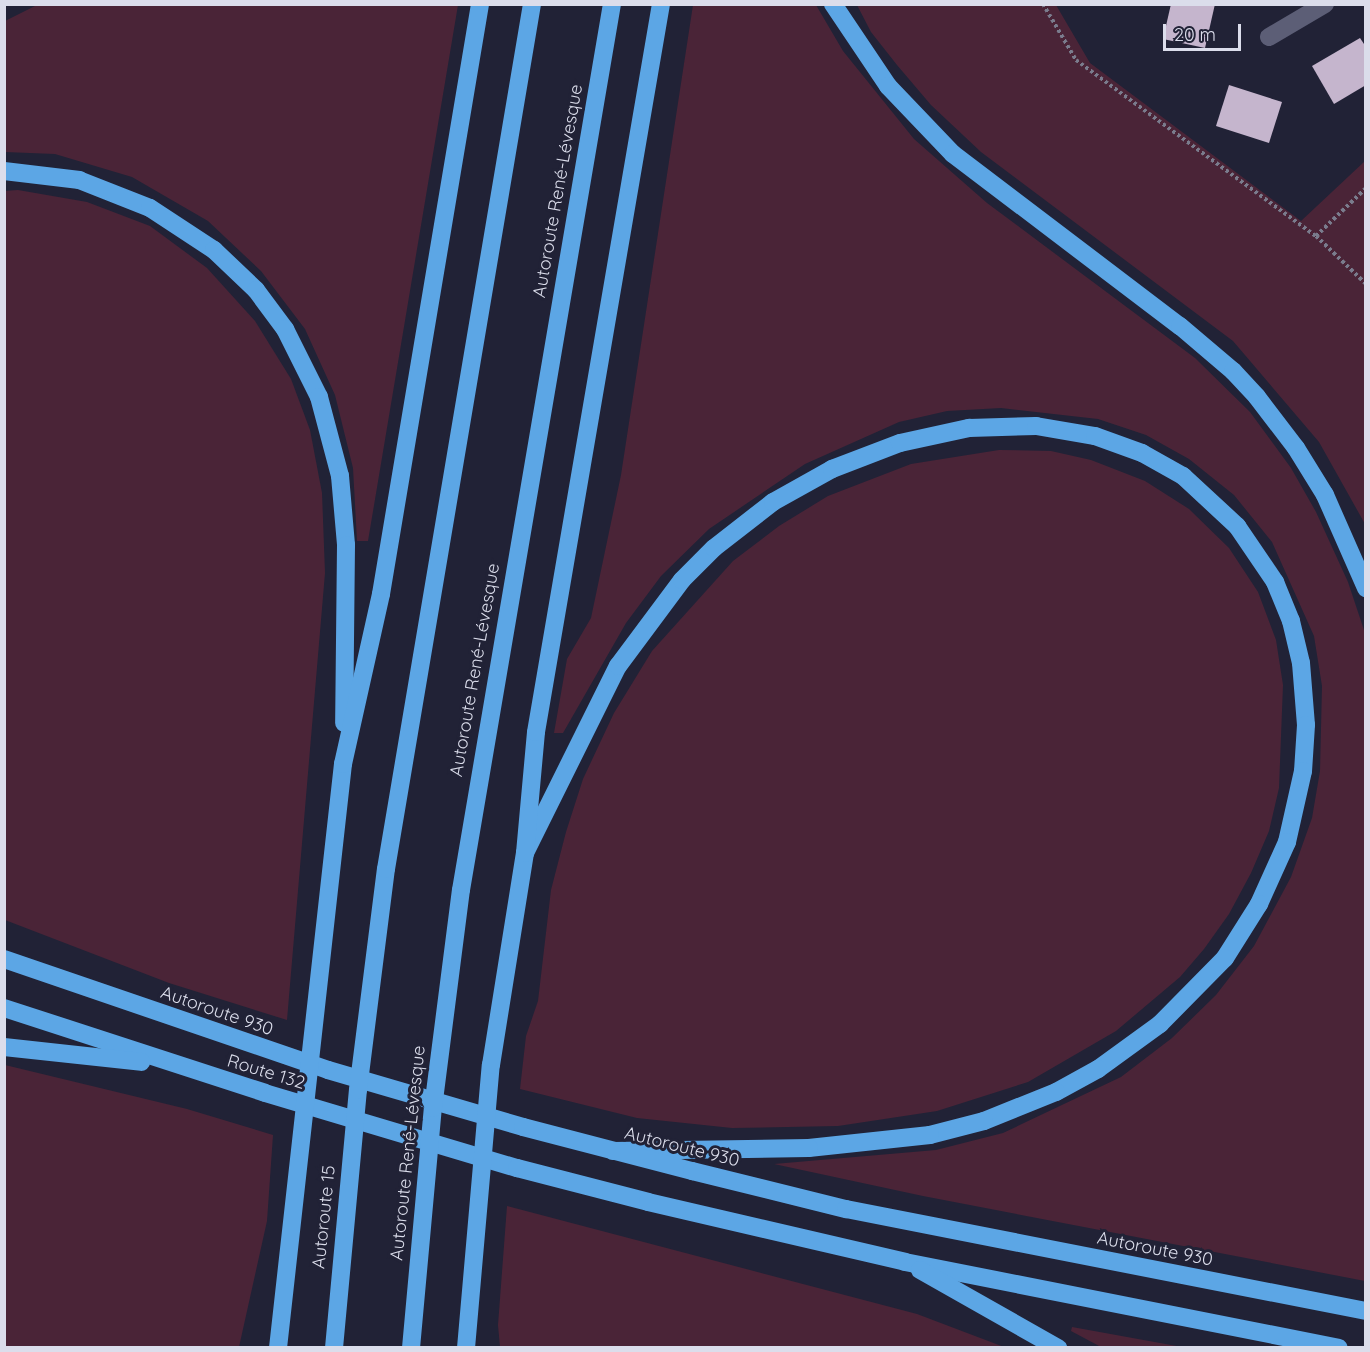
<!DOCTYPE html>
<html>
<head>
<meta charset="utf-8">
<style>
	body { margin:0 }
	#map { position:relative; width:1370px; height:1352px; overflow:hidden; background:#212236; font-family:Quicksand,sans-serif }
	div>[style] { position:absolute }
	.green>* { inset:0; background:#4a2437 }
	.building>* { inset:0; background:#c5b5cd }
	.path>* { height:4px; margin-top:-2px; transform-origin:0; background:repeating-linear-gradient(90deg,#7a7c8d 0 3px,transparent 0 6px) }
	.street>* { height:18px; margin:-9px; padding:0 9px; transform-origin:9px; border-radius:9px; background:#5c5e76 }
	.highway>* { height:18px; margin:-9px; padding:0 9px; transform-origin:9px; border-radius:9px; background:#5ca6e5 }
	span { translate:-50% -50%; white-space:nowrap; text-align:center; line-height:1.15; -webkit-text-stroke:6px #212236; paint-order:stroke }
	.street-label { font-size:18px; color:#dbddeb }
	.frame { position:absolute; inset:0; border:6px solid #dbddeb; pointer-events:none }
	.scale { position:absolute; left:1163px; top:24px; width:78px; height:27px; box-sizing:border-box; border:3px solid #dbddeb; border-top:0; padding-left:8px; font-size:18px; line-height:21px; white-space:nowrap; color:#dbddeb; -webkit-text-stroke:4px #212236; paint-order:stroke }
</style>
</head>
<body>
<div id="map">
	<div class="green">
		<i style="clip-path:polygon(37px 5px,458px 5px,368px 541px,357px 541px,353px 468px,335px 395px,305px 329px,261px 271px,208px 221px,132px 177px,55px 154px,5px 152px,5px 21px)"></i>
		<i style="clip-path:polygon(693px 5px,816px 5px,843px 51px,914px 139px,987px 203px,1195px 358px,1250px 412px,1291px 468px,1316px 512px,1348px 582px,1365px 633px,1365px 1281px,923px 1196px,774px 1164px,936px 1150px,1003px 1133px,1121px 1077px,1172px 1038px,1216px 995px,1254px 946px,1291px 877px,1312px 818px,1320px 771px,1322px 686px,1314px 636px,1272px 542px,1234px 495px,1189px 459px,1146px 435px,1098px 419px,1001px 408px,947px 411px,899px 422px,805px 464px,709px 529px,661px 576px,626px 623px,563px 733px,554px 733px,567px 659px,591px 618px,621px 475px)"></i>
		<i style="clip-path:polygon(857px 5px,1056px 5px,1090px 63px,1301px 221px,1365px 161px,1365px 524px,1319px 442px,1233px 341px,981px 152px,931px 105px,897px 65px,871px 32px)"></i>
		<i style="clip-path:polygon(18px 190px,87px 202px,150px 226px,207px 268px,255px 321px,291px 379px,310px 430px,322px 493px,325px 573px,287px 1020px,169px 983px,5px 920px,4px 191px)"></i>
		<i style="clip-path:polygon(999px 450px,1051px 451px,1091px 460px,1145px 481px,1189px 509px,1229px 548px,1258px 592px,1276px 640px,1283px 685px,1279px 788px,1269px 831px,1251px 873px,1229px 914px,1204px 949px,1180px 977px,1116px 1031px,1028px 1082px,937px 1111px,838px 1126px,732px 1128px,637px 1118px,520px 1089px,526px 1036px,538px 1001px,551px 890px,566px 832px,583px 779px,614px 713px,652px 651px,733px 561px,779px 526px,828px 496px,911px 464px)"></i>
		<i style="clip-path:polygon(5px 1065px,187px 1109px,273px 1135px,267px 1221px,239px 1347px,5px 1347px)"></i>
		<i style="clip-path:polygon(507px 1206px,917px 1314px,1004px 1347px,500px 1347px,498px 1325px)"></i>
		<i style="clip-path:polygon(1072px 1327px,1182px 1347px,1101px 1347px,1071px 1331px)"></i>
	</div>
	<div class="building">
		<i style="clip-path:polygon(1171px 4px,1215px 4px,1205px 48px,1163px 39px)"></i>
		<i style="clip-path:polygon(1360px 38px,1366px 47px,1366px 85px,1334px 104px,1312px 66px)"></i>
		<i style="clip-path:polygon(1229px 85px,1282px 102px,1269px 143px,1216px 126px)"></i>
	</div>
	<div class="path">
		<i style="left:1043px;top:4px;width:65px;rotate:59.5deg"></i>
		<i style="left:1076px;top:60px;width:298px;rotate:36.3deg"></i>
		<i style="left:1316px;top:236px;width:69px;rotate:43.8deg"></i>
		<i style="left:1316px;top:236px;width:69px;rotate:-43.8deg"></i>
	</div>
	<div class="street">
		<i style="left:1269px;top:37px;width:65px;rotate:-30.5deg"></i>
	</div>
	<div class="highway">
		<i style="left:833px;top:4px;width:99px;rotate:56.1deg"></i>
		<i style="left:888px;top:86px;width:94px;rotate:46.3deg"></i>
		<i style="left:953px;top:154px;width:285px;rotate:37.2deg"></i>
		<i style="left:1180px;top:326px;width:70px;rotate:40.3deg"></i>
		<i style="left:1233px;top:371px;width:35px;rotate:47deg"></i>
		<i style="left:1257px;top:397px;width:64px;rotate:52.6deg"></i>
		<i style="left:1296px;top:448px;width:55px;rotate:58.3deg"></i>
		<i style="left:1325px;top:495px;width:102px;rotate:66.2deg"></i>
		<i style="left:4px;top:171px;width:76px;rotate:6.8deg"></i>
		<i style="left:79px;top:180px;width:76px;rotate:21.5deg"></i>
		<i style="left:150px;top:208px;width:77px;rotate:33.3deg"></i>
		<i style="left:214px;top:250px;width:58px;rotate:43.6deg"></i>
		<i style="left:256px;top:290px;width:49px;rotate:53.4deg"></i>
		<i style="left:285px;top:329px;width:76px;rotate:63.4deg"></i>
		<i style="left:319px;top:397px;width:82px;rotate:75.1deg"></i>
		<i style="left:340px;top:476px;width:69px;rotate:85deg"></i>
		<i style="left:346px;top:545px;width:178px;rotate:90.6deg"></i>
		<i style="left:525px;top:853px;width:209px;rotate:-63.6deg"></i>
		<i style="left:618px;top:666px;width:107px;rotate:-53.3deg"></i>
		<i style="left:682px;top:580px;width:45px;rotate:-45deg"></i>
		<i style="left:714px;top:548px;width:75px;rotate:-37.9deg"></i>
		<i style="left:773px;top:502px;width:68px;rotate:-29.2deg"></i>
		<i style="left:832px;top:469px;width:73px;rotate:-20.9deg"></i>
		<i style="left:900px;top:443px;width:71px;rotate:-12.3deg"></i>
		<i style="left:969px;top:428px;width:67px;rotate:-1.7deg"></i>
		<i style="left:1036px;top:426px;width:60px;rotate:9.6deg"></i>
		<i style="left:1095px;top:436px;width:50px;rotate:19.9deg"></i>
		<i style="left:1142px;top:453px;width:47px;rotate:29.3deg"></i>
		<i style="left:1183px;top:476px;width:74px;rotate:42.8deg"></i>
		<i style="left:1237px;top:526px;width:68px;rotate:55.8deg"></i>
		<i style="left:1275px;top:582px;width:42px;rotate:67.7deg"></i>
		<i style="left:1291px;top:621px;width:43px;rotate:76.6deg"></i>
		<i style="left:1301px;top:663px;width:62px;rotate:85.4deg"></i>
		<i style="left:1306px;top:725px;width:46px;rotate:93.7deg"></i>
		<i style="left:1303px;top:771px;width:73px;rotate:102.7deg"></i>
		<i style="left:1287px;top:842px;width:68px;rotate:114.3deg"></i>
		<i style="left:1259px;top:904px;width:64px;rotate:122.2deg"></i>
		<i style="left:1225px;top:958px;width:93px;rotate:134.6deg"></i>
		<i style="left:1160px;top:1024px;width:77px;rotate:144deg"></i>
		<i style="left:1098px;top:1069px;width:48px;rotate:151.3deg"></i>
		<i style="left:1056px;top:1092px;width:78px;rotate:158.1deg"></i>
		<i style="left:984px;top:1121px;width:56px;rotate:165.5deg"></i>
		<i style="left:930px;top:1135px;width:122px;rotate:173.9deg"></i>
		<i style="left:809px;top:1148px;width:196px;rotate:179.1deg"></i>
		<i style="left:4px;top:959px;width:342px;rotate:18.9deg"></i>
		<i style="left:328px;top:1070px;width:203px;rotate:16.3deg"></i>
		<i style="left:523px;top:1127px;width:175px;rotate:14.6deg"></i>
		<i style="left:692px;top:1171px;width:159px;rotate:13.9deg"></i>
		<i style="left:846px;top:1209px;width:530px;rotate:11.1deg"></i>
		<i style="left:4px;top:1008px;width:274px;rotate:18deg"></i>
		<i style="left:265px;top:1093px;width:263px;rotate:16.6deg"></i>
		<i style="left:517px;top:1168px;width:135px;rotate:14.5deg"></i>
		<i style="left:648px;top:1202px;width:264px;rotate:13.1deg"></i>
		<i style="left:905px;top:1262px;width:442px;rotate:11.2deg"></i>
		<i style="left:4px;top:1047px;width:138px;rotate:6.2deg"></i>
		<i style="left:920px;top:1270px;width:159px;rotate:29.5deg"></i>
		<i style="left:278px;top:1348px;width:588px;rotate:-83.65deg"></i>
		<i style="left:343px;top:764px;width:174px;rotate:-77.4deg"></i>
		<i style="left:381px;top:594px;width:598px;rotate:-80.47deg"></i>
		<i style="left:334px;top:1348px;width:259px;rotate:-84.7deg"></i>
		<i style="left:358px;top:1090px;width:223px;rotate:-82.8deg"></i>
		<i style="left:386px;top:869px;width:877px;rotate:-80.42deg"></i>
		<i style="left:411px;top:1348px;width:241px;rotate:-84.8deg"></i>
		<i style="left:433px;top:1108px;width:220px;rotate:-82.7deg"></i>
		<i style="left:461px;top:890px;width:899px;rotate:-80.33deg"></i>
		<i style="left:466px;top:1348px;width:284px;rotate:-85deg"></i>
		<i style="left:491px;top:1065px;width:215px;rotate:-80.9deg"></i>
		<i style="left:525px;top:853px;width:121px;rotate:-84.8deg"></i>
		<i style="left:536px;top:732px;width:739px;rotate:-80.26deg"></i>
	</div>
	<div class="street-label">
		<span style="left:558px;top:191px;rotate:-80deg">Autoroute René-Lévesque</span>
		<span style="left:475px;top:670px;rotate:-80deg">Autoroute René-Lévesque</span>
		<span style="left:217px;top:1011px;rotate:19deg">Autoroute 930</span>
		<span style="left:266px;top:1072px;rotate:17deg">Route 132</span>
		<span style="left:682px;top:1147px;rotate:14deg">Autoroute 930</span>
		<span style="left:408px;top:1153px;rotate:-84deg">Autoroute René-Lévesque</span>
		<span style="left:324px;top:1217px;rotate:-84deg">Autoroute 15</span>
		<span style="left:1155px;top:1249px;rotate:11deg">Autoroute 930</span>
	</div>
	<div class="frame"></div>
	<div class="scale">20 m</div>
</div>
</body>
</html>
